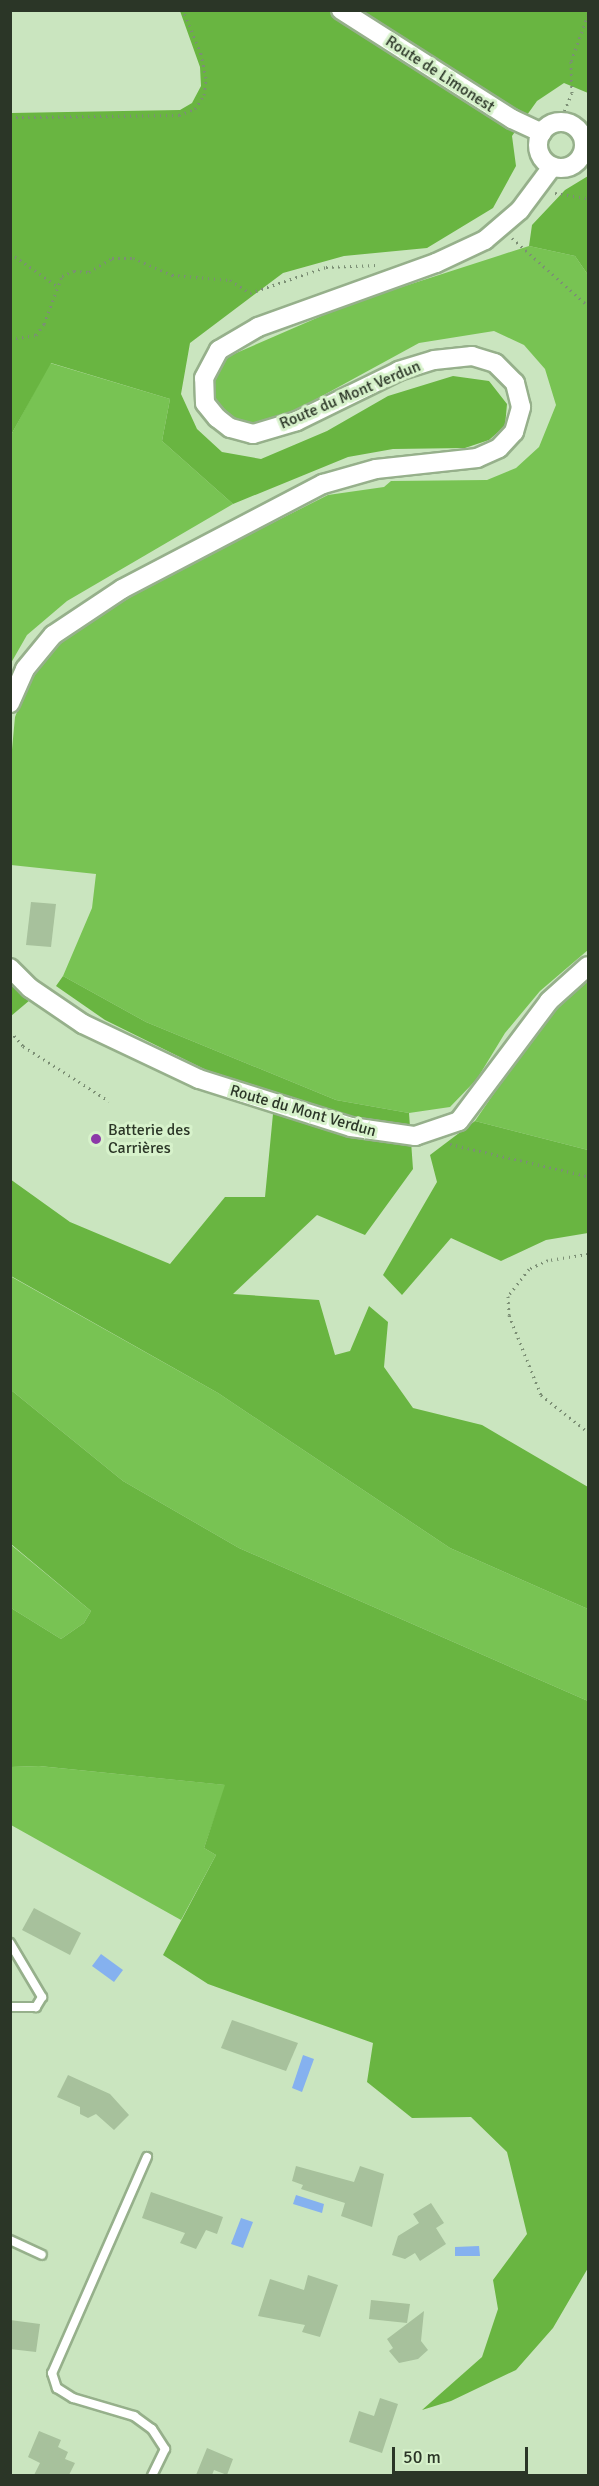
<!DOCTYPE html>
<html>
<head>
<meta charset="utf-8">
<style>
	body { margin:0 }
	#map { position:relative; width:599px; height:2486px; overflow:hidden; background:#cae5bf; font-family:Signika,sans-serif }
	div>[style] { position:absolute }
	.green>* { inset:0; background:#78c353 }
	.forest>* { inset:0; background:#69b541 }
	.water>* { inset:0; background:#85b1ef }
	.building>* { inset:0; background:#a7c19c }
	.path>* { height:3px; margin-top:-1.5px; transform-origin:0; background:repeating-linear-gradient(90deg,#7c8f75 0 1.5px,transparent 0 6px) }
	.roads { filter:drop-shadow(2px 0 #96b08b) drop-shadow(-2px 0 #96b08b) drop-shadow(0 2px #96b08b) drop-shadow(0 -2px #96b08b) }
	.service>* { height:8px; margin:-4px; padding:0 4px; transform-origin:4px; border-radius:4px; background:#fff }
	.tertiary>* { height:18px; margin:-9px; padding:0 9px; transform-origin:9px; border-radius:9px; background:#fff }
	.tertiary>.ring { margin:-9px; padding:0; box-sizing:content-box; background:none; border:18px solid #fff; border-radius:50% }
	.dots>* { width:16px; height:16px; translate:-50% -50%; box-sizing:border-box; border:3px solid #d7f2cb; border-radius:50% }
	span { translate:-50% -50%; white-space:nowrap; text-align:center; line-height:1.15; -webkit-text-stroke:6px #d7f2cb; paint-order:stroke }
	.street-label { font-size:16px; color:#2b3627 }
	.poi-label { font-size:16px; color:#2b3627 }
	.left { translate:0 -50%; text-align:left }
	.frame { position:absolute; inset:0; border:12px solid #2b3627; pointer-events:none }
	.scale { position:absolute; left:392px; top:2447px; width:136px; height:27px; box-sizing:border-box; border:3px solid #2b3627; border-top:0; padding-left:8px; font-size:18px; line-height:21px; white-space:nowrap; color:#2b3627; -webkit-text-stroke:4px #d7f2cb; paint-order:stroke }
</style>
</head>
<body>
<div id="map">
	<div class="green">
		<i style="clip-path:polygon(529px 246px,575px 256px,588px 275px,588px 950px,540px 991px,505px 1033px,477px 1079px,450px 1107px,409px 1113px,336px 1100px,146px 1022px,63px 976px,92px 908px,96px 874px,11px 865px,10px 771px,15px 717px,32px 674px,65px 636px,161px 579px,328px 495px,384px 487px,391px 481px,487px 480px,516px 468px,539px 447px,556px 405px,545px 369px,524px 345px,494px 331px,419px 343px,300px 408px,254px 426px,233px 421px,213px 401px,213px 381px,227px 357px,349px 304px)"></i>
		<i style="clip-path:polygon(50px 363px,170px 399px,162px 441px,233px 504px,67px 601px,27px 635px,11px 663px,11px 435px)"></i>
		<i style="clip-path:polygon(588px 975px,588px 1150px,475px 1121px,555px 1004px)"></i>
		<i style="clip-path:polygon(10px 1276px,218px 1393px,450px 1548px,588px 1609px,588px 1701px,239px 1548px,123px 1481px,11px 1390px)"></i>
		<i style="clip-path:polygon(10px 1544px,91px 1611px,84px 1623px,61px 1639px,11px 1608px)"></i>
		<i style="clip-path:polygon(39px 1766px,226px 1785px,204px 1848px,216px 1855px,181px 1920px,11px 1825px,11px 1767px)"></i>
	</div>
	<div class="forest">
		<i style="clip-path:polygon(180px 11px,588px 11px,588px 93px,564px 83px,537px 101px,512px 136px,516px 166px,493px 208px,427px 248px,344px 256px,283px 273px,190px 343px,181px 394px,197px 429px,222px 452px,261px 459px,327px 431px,388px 396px,453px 376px,489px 381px,507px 404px,505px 426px,489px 440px,465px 448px,393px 449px,348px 457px,233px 504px,162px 441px,170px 399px,51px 363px,11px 435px,11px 113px,180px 110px,192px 103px,201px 86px,200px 67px)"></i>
		<i style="clip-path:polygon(588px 176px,588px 275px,575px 256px,529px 246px,532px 225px,565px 190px)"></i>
		<i style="clip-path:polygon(63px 976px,146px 1022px,336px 1100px,409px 1113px,413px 1169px,365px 1235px,317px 1215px,233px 1294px,319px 1300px,335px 1355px,350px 1351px,369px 1306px,388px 1322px,384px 1367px,413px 1408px,482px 1425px,588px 1487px,588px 1609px,450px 1548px,218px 1393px,11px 1276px,10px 1179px,70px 1222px,170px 1264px,225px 1197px,265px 1197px,275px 1093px,208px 1071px,105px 1020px,56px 986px)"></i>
		<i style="clip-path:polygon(11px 985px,30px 1000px,11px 1016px,10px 1016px)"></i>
		<i style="clip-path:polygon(475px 1121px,588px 1150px,588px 1233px,546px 1240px,501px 1261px,451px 1238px,402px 1295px,383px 1275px,437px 1182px,430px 1155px)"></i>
		<i style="clip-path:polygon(11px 1390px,123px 1481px,239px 1548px,588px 1701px,588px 2268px,553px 2328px,516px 2370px,451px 2401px,422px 2410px,482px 2357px,498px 2309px,493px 2280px,527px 2234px,507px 2152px,471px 2117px,412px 2118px,367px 2082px,373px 2043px,208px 1984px,163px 1955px,216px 1855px,204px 1848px,225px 1785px,39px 1766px,11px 1767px,11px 1608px,61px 1639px,84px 1623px,91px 1611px,11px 1544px)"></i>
	</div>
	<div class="water">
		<i style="clip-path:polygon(101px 1954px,123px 1970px,114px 1982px,92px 1966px)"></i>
		<i style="clip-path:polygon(303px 2055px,314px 2059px,302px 2092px,292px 2088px)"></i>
		<i style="clip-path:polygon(296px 2195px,324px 2204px,322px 2213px,293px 2204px)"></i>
		<i style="clip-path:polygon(241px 2218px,253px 2222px,243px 2248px,231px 2244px)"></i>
		<i style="clip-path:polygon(479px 2246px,480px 2256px,455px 2256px,455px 2247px)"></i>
	</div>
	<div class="building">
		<i style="clip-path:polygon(31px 902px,56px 904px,51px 947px,26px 945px)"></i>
		<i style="clip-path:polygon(34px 1908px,81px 1933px,70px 1955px,22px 1930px)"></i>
		<i style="clip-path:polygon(232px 2020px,298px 2043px,286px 2071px,221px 2048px)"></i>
		<i style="clip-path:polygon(68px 2075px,110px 2094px,129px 2115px,114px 2130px,96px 2114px,88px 2118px,80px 2114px,80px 2107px,57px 2097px)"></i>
		<i style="clip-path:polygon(296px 2166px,354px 2182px,360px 2166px,384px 2174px,372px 2227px,341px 2216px,345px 2203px,301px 2189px,303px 2185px,292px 2181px)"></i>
		<i style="clip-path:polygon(151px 2192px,223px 2217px,217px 2234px,206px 2230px,196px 2249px,180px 2243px,185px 2233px,142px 2218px)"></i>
		<i style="clip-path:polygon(431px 2203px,444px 2223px,436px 2228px,446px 2244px,420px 2261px,415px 2253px,405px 2259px,392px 2255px,398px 2236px,419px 2223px,413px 2214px)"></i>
		<i style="clip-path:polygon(308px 2275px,338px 2285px,320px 2337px,302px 2332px,305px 2325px,258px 2316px,270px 2279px,304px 2290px)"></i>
		<i style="clip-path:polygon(371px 2300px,410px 2304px,407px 2323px,369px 2319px)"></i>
		<i style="clip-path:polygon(424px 2311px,421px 2341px,428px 2350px,418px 2359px,399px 2363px,389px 2351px,393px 2348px,387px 2339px)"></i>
		<i style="clip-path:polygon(10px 2320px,40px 2324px,36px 2352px,10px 2349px)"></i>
		<i style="clip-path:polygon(380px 2398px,398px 2404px,382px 2453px,349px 2442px,359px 2411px,374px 2416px)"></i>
		<i style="clip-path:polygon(39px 2431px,61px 2440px,58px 2447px,68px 2452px,65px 2459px,75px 2463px,69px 2475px,34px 2475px,40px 2463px,28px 2457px)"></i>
		<i style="clip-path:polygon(207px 2448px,233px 2459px,227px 2475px,214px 2470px,212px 2475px,196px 2475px)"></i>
	</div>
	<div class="path">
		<i style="left:10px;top:117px;width:169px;rotate:-0.7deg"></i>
		<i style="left:179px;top:115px;width:17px;rotate:-21deg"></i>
		<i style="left:195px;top:109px;width:17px;rotate:-57deg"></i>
		<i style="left:204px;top:95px;width:17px;rotate:-83deg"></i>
		<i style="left:206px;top:78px;width:25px;rotate:-102deg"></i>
		<i style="left:201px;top:54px;width:48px;rotate:-112.2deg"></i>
		<i style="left:560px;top:122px;width:31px;rotate:-68deg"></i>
		<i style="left:572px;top:93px;width:32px;rotate:-92deg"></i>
		<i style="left:571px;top:61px;width:49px;rotate:-69.7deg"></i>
		<i style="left:555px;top:193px;width:33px;rotate:9deg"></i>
		<i style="left:512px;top:238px;width:102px;rotate:41.8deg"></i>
		<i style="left:10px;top:253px;width:57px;rotate:35.1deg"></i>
		<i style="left:10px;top:339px;width:26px;rotate:-9deg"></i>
		<i style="left:36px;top:335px;width:14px;rotate:-54deg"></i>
		<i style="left:44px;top:324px;width:51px;rotate:-69.4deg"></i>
		<i style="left:62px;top:276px;width:13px;rotate:-23deg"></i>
		<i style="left:74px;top:271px;width:15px;rotate:4deg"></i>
		<i style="left:89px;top:272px;width:27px;rotate:-31deg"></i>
		<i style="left:112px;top:258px;width:21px"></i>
		<i style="left:133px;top:258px;width:43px;rotate:23.6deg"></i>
		<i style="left:172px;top:275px;width:58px;rotate:4.9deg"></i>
		<i style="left:230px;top:280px;width:24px;rotate:33deg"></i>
		<i style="left:250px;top:293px;width:80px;rotate:-18.9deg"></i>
		<i style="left:326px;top:267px;width:50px;rotate:-2.3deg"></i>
		<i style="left:10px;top:1031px;width:20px;rotate:49deg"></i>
		<i style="left:23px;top:1046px;width:102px;rotate:32.6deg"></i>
		<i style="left:450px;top:1144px;width:142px;rotate:13.1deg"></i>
		<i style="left:588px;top:1254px;width:40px;rotate:171.5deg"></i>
		<i style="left:548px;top:1260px;width:21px;rotate:155deg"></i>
		<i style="left:529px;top:1269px;width:34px;rotate:128deg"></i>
		<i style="left:508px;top:1296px;width:19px;rotate:87deg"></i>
		<i style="left:509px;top:1315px;width:86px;rotate:68.2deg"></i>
		<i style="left:541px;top:1395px;width:60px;rotate:38.2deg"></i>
	</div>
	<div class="roads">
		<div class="service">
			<i style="left:10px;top:1943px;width:63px;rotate:59.3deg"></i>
			<i style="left:42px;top:1997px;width:12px;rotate:121deg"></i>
			<i style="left:36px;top:2007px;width:26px;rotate:180deg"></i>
			<i style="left:147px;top:2157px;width:236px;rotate:113.7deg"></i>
			<i style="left:52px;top:2373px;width:16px;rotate:72deg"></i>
			<i style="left:57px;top:2388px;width:19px;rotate:32deg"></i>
			<i style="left:73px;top:2398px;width:64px;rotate:16.4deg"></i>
			<i style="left:134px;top:2416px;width:22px;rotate:36deg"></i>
			<i style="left:152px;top:2429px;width:24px;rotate:57deg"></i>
			<i style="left:165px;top:2449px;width:30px;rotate:116deg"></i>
			<i style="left:10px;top:2240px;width:35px;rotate:25deg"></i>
		</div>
		<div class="tertiary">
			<i style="left:341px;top:10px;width:203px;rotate:32.5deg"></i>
			<i style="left:512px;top:119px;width:33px;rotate:25deg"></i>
			<i class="ring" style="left:538px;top:122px;width:28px;height:28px"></i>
			<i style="left:10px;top:703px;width:37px;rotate:-66deg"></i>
			<i style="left:25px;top:669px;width:44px;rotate:-50.5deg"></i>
			<i style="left:53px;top:635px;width:83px;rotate:-33.7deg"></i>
			<i style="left:122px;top:589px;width:227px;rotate:-27.6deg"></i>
			<i style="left:323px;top:484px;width:55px;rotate:-15.8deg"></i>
			<i style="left:376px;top:469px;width:102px;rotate:-6.2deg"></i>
			<i style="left:477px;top:458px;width:24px;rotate:-24deg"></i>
			<i style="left:499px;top:448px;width:22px;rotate:-47deg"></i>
			<i style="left:514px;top:432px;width:26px;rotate:-74deg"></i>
			<i style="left:521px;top:407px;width:25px;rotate:-104deg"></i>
			<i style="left:515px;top:383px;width:28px;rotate:-135deg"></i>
			<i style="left:495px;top:363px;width:24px;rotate:-163deg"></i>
			<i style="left:472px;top:356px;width:38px;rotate:174deg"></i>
			<i style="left:434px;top:360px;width:37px;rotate:163deg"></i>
			<i style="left:399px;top:371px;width:114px;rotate:153.9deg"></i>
			<i style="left:297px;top:421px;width:46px;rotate:163.5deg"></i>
			<i style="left:253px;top:434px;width:24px;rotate:-165deg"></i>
			<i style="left:230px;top:428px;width:16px;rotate:-142deg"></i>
			<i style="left:217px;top:418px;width:19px;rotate:-129deg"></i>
			<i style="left:205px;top:403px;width:25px;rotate:-92deg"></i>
			<i style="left:204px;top:378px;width:32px;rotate:-62deg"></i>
			<i style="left:219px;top:350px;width:45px;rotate:-30.5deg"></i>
			<i style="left:258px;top:327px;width:189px;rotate:-19.8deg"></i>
			<i style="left:436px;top:263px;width:54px;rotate:-25.1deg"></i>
			<i style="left:485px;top:240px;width:46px;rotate:-40.6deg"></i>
			<i style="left:520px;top:210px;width:54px;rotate:-53.3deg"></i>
			<i style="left:10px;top:968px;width:28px;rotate:45deg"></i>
			<i style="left:30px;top:988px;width:64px;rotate:34.2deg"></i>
			<i style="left:83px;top:1024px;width:128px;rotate:25.4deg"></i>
			<i style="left:199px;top:1079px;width:159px;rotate:17.5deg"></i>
			<i style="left:351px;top:1127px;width:65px;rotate:8deg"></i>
			<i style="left:415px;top:1136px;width:46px;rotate:-18.8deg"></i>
			<i style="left:459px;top:1121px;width:150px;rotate:-53.1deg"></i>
			<i style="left:549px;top:1001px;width:52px;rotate:-41.9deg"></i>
		</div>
	</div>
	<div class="dots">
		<i style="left:96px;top:1139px;background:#8c39a8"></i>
	</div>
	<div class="street-label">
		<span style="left:440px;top:74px;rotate:33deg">Route de Limonest</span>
		<span style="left:350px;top:395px;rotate:-23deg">Route du Mont Verdun</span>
		<span style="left:303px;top:1111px;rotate:16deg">Route du Mont Verdun</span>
	</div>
	<div class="poi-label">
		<span class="left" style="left:108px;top:1139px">Batterie des<br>Carrières</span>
	</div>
	<div class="frame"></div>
	<div class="scale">50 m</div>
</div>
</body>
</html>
